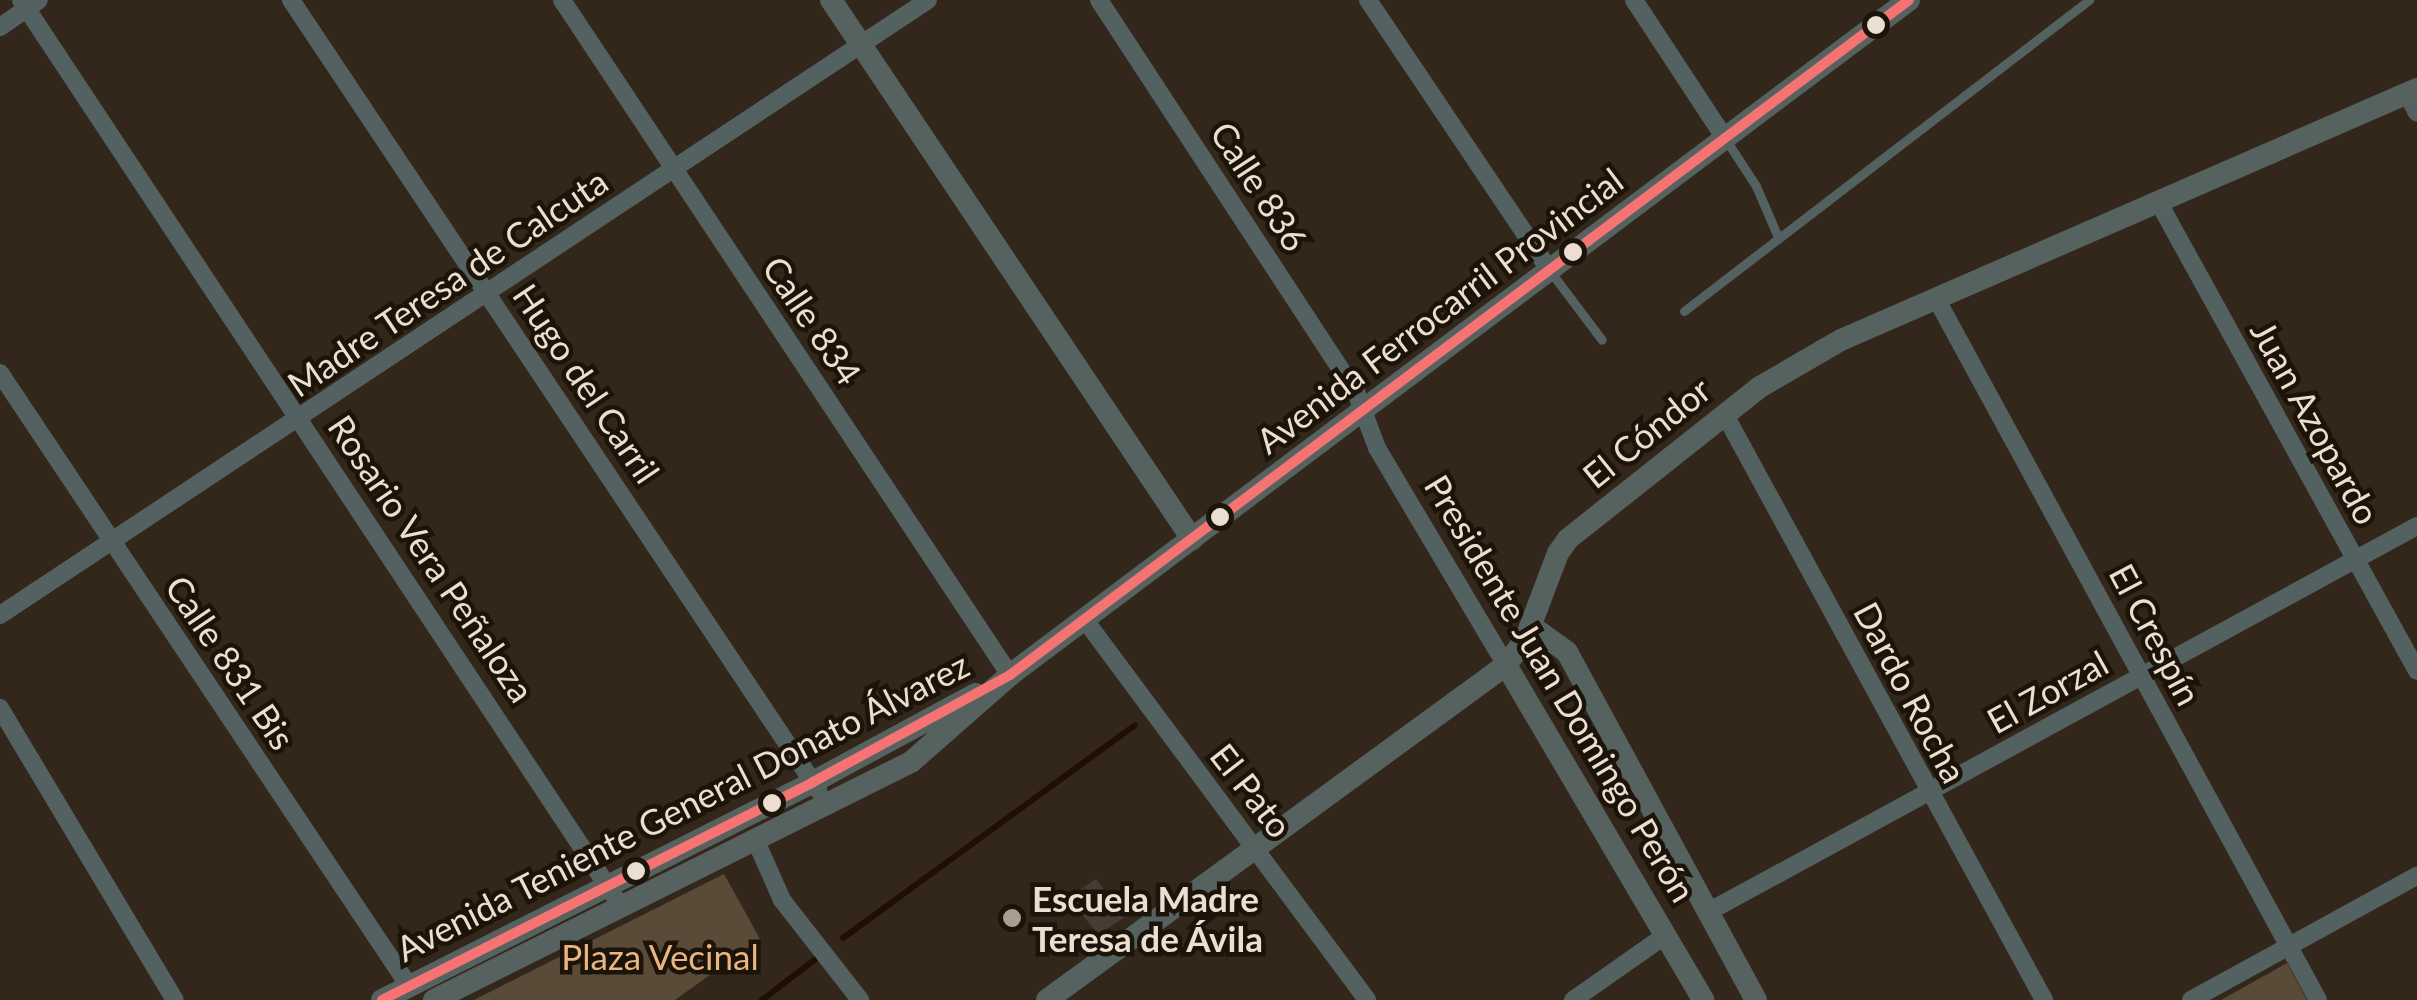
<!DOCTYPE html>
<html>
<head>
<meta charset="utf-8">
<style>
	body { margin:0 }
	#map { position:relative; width:2417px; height:1000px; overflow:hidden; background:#33271b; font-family:Lato,sans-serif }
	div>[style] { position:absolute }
	.green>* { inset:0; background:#5a4a38 }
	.stream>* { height:6px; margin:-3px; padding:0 3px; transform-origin:3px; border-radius:3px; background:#210e02 }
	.building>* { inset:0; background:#473c31 }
	.lane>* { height:9px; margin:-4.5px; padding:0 4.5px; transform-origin:4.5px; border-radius:4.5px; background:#536160 }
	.street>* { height:18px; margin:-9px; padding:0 9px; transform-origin:9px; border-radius:9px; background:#536160 }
	.secondary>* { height:22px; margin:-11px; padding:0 11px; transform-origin:11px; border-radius:11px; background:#55625f }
	.bus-1>* { height:10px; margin:-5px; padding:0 5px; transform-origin:5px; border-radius:5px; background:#f57373 }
	.dots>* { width:28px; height:28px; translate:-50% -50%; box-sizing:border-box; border:5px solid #1c1309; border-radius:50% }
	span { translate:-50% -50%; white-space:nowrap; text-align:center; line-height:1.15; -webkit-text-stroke:9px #1c1309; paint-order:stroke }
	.street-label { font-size:35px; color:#ecded1 }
	.poi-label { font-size:35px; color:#ecded1; font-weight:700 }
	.left { translate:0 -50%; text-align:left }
	.park-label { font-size:35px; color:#e9b682 }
</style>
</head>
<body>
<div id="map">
	<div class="green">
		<i style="clip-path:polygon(724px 874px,760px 939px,675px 1000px,474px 1000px)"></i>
		<i style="clip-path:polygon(2287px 963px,2307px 1000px,2221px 1000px)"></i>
	</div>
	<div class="stream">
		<i style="left:843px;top:938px;width:361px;rotate:-36.1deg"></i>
		<i style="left:762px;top:1000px;width:69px;rotate:-37.4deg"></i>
	</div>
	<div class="building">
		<i style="clip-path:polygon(1096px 879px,1125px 917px,1098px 935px,1069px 897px)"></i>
	</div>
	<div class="lane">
		<i style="left:1726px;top:140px;width:55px;rotate:56.9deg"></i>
		<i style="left:1756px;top:186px;width:56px;rotate:66.7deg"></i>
		<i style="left:1550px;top:271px;width:86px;rotate:53deg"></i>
		<i style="left:1684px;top:311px;width:511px;rotate:-37.52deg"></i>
	</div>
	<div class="street">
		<i style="left:21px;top:0;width:1085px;rotate:56.5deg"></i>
		<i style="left:291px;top:0;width:950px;rotate:56.29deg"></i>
		<i style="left:562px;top:0;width:810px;rotate:56.43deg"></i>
		<i style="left:1099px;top:0;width:469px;rotate:56.8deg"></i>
		<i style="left:1356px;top:392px;width:60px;rotate:69.4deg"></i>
		<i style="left:1377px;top:448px;width:252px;rotate:59.3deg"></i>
		<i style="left:1368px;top:0;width:326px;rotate:56.1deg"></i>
		<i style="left:1634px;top:0;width:168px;rotate:56.7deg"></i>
		<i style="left:0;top:27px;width:47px;rotate:-34.7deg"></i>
		<i style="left:2407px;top:94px;width:21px;rotate:62deg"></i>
		<i style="left:2159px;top:203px;width:534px;rotate:61.13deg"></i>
		<i style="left:1937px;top:300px;width:797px;rotate:61.44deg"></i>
		<i style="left:0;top:373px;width:737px;rotate:56.29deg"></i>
		<i style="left:1724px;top:413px;width:669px;rotate:61.4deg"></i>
		<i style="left:0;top:615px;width:1113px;rotate:-33.53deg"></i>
		<i style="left:1085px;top:620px;width:473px;rotate:53.4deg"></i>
		<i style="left:0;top:708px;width:340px;rotate:59.1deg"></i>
		<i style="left:755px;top:839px;width:67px;rotate:66.1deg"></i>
		<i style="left:782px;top:900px;width:127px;rotate:52deg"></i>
		<i style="left:1708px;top:912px;width:807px;rotate:-28.57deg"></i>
		<i style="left:1573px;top:1000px;width:113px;rotate:-35deg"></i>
		<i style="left:2191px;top:1000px;width:258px;rotate:-28.8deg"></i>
	</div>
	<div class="secondary">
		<i style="left:831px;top:0;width:649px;rotate:56.19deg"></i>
		<i style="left:1531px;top:626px;width:44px;rotate:35.8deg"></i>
		<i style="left:1567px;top:652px;width:396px;rotate:61.5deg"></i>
		<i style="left:1506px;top:665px;width:389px;rotate:59.5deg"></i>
		<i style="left:382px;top:1000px;width:483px;rotate:-26.8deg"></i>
		<i style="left:813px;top:782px;width:185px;rotate:-28.4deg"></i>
		<i style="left:434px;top:1000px;width:533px;rotate:-26.52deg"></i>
		<i style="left:911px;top:762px;width:132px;rotate:-41.3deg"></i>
		<i style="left:1010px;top:675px;width:1124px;rotate:-36.9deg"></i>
		<i style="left:1047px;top:1000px;width:568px;rotate:-36.12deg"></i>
		<i style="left:1506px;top:665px;width:31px;rotate:-53deg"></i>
		<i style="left:1525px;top:640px;width:93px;rotate:-69.2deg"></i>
		<i style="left:1558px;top:553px;width:17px;rotate:-54deg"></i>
		<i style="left:1568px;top:539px;width:245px;rotate:-38.4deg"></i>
		<i style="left:1760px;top:387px;width:94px;rotate:-30.1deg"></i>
		<i style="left:1841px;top:340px;width:628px;rotate:-23.55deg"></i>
	</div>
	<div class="bus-1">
		<i style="left:382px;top:1000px;width:483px;rotate:-26.8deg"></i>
		<i style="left:813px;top:782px;width:224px;rotate:-28.5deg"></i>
		<i style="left:1010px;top:675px;width:1124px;rotate:-36.9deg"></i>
	</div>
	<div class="dots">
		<i style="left:1876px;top:25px;background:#ecded1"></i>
		<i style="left:1573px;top:252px;background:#ecded1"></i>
		<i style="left:1220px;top:517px;background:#ecded1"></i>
		<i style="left:772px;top:803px;background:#ecded1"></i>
		<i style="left:636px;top:871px;background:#ecded1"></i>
		<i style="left:1012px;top:918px;background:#ab9e91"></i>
	</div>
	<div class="street-label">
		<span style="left:1260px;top:186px;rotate:57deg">Calle 836</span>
		<span style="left:447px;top:282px;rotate:-34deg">Madre Teresa de Calcuta</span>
		<span style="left:1439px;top:310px;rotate:-37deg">Avenida Ferrocarril Provincial</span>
		<span style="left:813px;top:320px;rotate:56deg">Calle 834</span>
		<span style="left:587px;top:383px;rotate:56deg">Hugo del Carril</span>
		<span style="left:2316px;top:422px;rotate:61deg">Juan Azopardo</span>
		<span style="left:1646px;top:432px;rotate:-39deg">El Cóndor</span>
		<span style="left:432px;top:558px;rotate:56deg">Rosario Vera Peñaloza</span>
		<span style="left:2156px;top:634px;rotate:62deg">El Crespín</span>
		<span style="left:231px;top:662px;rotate:56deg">Calle 831 Bis</span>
		<span style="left:1561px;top:688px;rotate:59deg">Presidente Juan Domingo Perón</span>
		<span style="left:2047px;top:691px;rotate:-29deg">El Zorzal</span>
		<span style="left:1911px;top:692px;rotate:62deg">Dardo Rocha</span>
		<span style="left:1252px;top:790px;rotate:52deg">El Pato</span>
		<span style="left:682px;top:806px;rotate:-27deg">Avenida Teniente General Donato Álvarez</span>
	</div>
	<div class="poi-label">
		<span class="left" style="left:1032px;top:918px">Escuela Madre<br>Teresa de Ávila</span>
	</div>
	<div class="park-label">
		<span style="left:660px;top:956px">Plaza Vecinal</span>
	</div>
</div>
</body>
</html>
